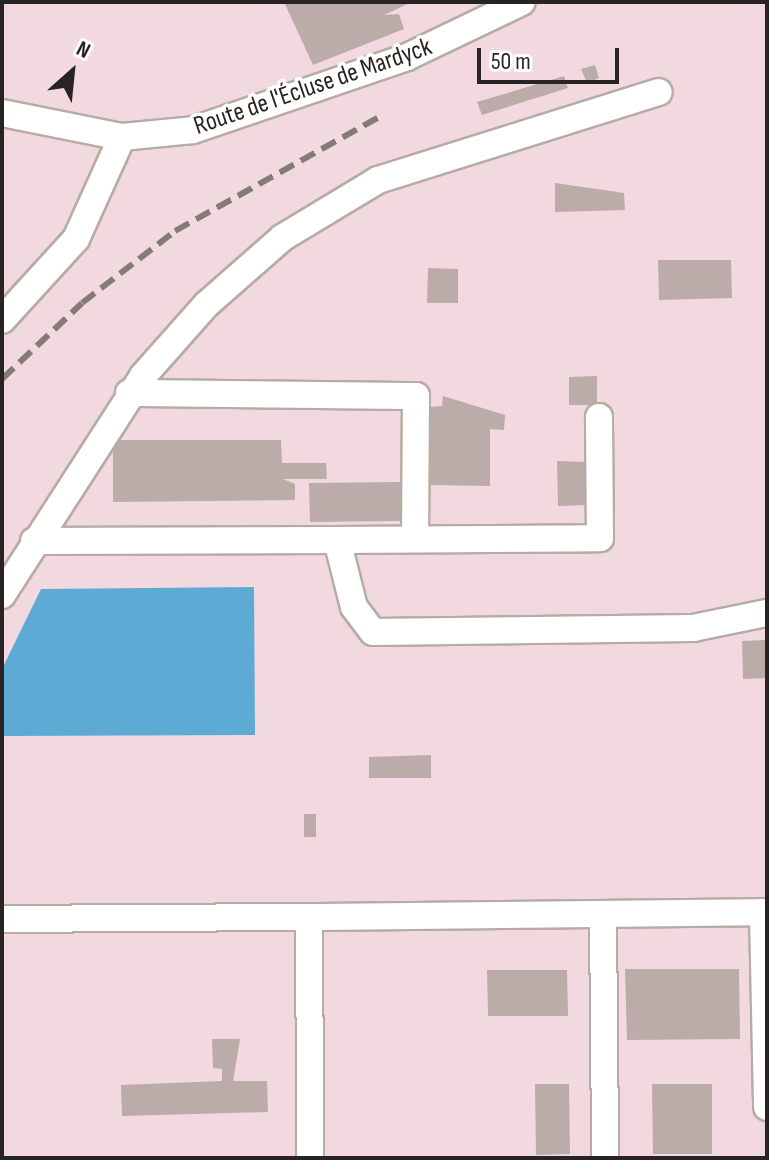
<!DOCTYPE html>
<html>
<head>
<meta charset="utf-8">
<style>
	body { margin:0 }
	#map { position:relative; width:769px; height:1160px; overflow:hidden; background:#f4e8de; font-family:"Sofia Sans Condensed",sans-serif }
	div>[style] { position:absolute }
	.industrial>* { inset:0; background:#f2d9e0 }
	.water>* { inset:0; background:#5daad5 }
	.building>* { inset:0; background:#bbaba9 }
	.roads { filter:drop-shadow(2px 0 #b7aca3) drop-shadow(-2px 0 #b7aca3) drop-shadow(0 2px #b7aca3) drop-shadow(0 -2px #b7aca3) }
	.minor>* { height:26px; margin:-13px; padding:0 13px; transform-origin:13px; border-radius:13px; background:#fff }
	.rail>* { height:6px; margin-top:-3px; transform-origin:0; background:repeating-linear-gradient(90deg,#837b75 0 16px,transparent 0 24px) }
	span { translate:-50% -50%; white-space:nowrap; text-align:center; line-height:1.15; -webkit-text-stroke:7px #fff; paint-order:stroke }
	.street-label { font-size:26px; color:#292421 }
	.frame { position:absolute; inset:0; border:4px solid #292421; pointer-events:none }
	.north { position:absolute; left:32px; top:32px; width:80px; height:80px; -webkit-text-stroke:6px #fff; paint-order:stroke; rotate:27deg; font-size:22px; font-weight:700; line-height:32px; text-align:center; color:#292421 }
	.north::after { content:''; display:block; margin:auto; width:28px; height:36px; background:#292421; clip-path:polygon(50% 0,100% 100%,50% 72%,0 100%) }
	.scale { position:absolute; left:477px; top:48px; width:142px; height:36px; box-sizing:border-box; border:4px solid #292421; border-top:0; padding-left:10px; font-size:24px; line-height:28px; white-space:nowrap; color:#292421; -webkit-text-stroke:6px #fff; paint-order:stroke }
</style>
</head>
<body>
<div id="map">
	<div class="industrial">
		<i style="clip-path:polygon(2px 2px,767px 2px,767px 1158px,2px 1158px)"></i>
	</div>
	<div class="water">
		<i style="clip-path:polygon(254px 587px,255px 735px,2px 736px,2px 669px,41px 589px)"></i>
	</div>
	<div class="building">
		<i style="clip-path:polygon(284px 2px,412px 2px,384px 15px,399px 14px,404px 29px,313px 65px)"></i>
		<i style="clip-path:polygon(595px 65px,599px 78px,587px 83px,581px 69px)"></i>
		<i style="clip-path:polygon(564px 76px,568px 88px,482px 115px,477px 102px)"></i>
		<i style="clip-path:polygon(555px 183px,624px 193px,625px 210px,555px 212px)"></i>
		<i style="clip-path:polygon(658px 260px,731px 260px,732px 298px,659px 300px)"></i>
		<i style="clip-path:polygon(428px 268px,458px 269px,458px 303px,427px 303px)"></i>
		<i style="clip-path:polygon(597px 376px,597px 405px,569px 405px,569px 377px)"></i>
		<i style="clip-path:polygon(443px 396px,505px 415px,504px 430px,490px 429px,490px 486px,431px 485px,430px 407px,442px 406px)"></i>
		<i style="clip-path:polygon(113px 440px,281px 440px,282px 463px,326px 463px,327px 479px,283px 479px,295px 484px,295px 500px,113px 502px)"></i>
		<i style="clip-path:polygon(557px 461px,586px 462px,587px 505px,558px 506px)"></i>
		<i style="clip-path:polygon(400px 482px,400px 521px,310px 522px,309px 483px)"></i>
		<i style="clip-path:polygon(767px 640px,767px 678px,743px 679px,742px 641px)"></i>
		<i style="clip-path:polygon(431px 755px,431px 778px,369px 778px,369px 757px)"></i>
		<i style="clip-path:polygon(304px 814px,316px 814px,316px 837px,304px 837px)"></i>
		<i style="clip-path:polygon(625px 969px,739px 969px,740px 1039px,627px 1040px)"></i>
		<i style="clip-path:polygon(487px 970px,567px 970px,568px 1016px,488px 1016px)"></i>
		<i style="clip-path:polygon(212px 1039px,240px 1039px,233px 1081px,267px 1081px,268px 1112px,122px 1116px,121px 1085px,222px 1081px,222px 1069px,213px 1068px)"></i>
		<i style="clip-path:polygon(535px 1084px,569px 1084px,570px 1154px,536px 1155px)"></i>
		<i style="clip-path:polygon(652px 1084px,712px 1084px,712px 1154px,653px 1154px)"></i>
	</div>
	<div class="roads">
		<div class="minor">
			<i style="left:2px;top:113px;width:122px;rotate:11.3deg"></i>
			<i style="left:122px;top:137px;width:71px;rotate:-5.6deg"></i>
			<i style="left:193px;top:130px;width:226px;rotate:-18.8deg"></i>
			<i style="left:407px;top:57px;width:127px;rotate:-25.6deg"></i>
			<i style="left:2px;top:320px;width:110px;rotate:-47.6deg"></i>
			<i style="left:76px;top:239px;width:112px;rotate:-65.7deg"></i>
			<i style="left:129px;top:393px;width:287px;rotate:0.6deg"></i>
			<i style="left:416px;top:396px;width:143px;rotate:90.4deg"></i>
			<i style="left:337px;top:540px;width:263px;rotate:-0.4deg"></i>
			<i style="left:600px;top:538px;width:121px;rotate:-90.5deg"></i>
			<i style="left:34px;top:541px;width:303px;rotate:-0.2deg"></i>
			<i style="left:337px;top:540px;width:69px;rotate:75.8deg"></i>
			<i style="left:354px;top:607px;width:31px;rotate:53deg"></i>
			<i style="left:373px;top:632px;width:320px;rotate:-0.7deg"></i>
			<i style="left:693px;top:628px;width:76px;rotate:-11.5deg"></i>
			<i style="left:2px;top:595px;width:260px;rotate:-57.2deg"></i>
			<i style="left:143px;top:376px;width:96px;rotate:-48.4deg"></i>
			<i style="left:207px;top:304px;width:100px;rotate:-41.3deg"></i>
			<i style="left:282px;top:238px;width:112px;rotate:-31.1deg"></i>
			<i style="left:378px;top:180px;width:294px;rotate:-17.4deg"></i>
			<i style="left:763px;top:912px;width:195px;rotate:88.8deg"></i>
			<i style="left:603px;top:914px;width:244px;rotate:89.5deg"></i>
			<i style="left:2px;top:919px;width:307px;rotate:-0.4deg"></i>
			<i style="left:310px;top:1158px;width:241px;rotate:-90.2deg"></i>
			<i style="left:309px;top:917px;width:458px;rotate:-0.6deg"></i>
		</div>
	</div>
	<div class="rail">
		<i style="left:2px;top:379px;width:110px;rotate:-43.5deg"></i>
		<i style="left:82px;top:303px;width:118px;rotate:-37.7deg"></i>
		<i style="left:175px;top:231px;width:234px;rotate:-29.2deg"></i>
	</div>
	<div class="street-label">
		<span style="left:313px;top:87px;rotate:-19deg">Route de l'Écluse de Mardyck</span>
	</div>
	<div class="frame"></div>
	<div class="north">N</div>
	<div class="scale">50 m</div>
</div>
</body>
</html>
